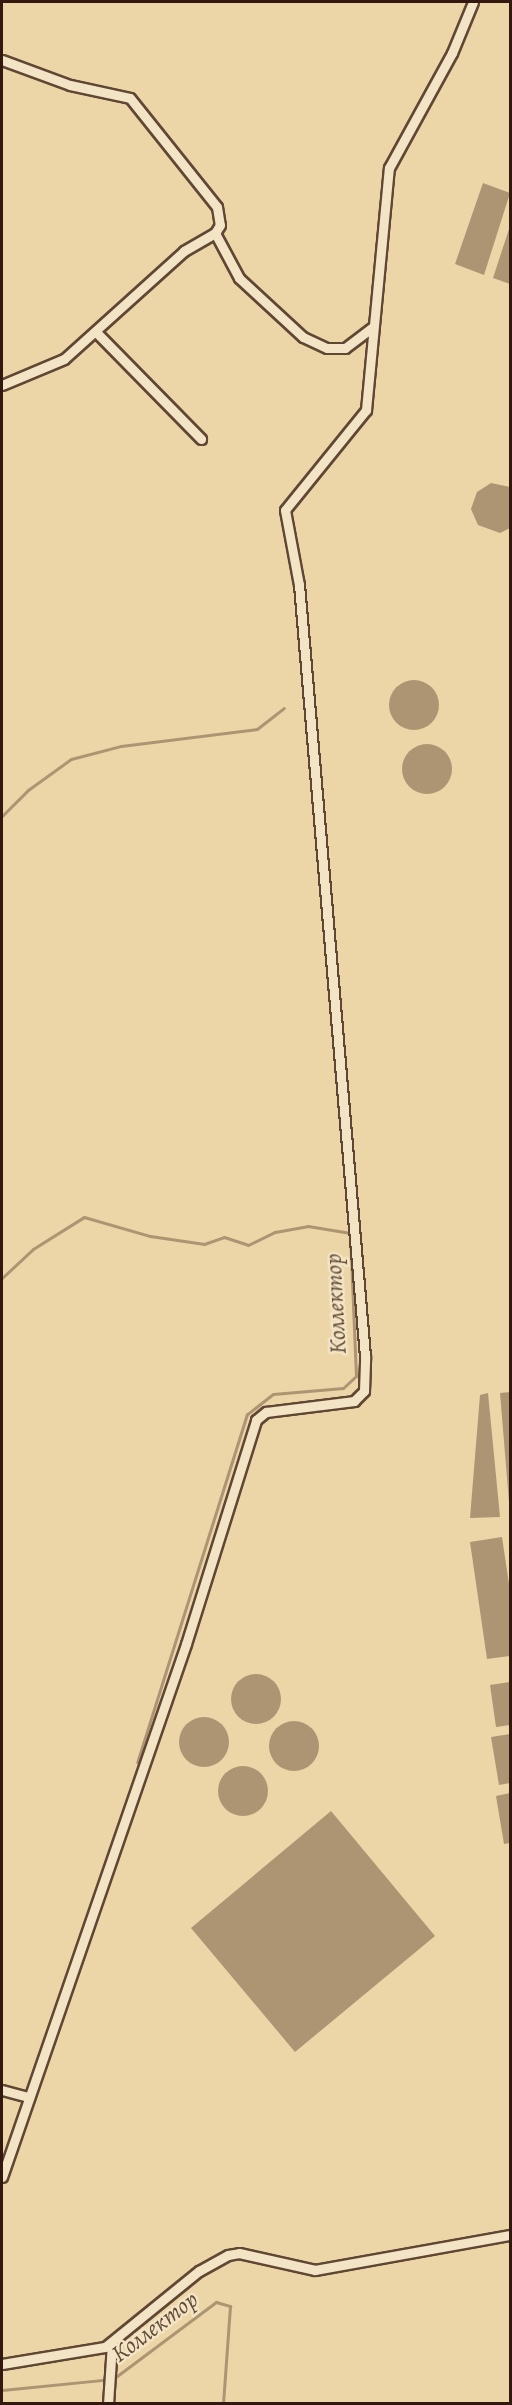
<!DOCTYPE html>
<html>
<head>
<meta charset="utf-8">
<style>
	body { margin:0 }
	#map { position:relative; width:512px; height:2405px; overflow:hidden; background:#ecd5a7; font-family:Alegreya,serif }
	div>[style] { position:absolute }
	.water>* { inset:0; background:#ad9573 }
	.round { border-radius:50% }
	.stream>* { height:3px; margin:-1.5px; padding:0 1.5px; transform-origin:1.5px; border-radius:1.5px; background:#ad9573 }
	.roads { filter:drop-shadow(2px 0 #604734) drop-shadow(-2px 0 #604734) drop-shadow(0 2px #604734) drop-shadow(0 -2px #604734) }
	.minor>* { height:9px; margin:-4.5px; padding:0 4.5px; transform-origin:4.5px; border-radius:4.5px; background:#f3e4c6 }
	span { translate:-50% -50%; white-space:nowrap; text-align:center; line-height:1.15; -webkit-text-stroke:5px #f3e4c6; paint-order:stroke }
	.water-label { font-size:24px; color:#634a36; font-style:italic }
	.frame { position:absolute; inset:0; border:3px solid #32180e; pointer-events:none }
</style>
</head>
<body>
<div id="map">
	<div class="water">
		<i style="clip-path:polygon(483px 183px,510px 193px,484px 275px,455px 264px)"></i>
		<i style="clip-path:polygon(510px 226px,510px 284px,493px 278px)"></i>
		<i style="clip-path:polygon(491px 483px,510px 487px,510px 528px,500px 533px,478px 525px,471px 509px,477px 492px)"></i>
		<i class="round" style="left:389px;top:680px;width:50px;height:50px"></i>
		<i class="round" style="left:402px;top:744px;width:50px;height:50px"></i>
		<i style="clip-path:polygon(510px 1392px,510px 1514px,500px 1393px)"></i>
		<i style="clip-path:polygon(488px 1393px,500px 1517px,470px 1518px,480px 1395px)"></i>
		<i style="clip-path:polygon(502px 1537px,510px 1591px,510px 1656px,487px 1659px,470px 1542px)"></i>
		<i class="round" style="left:231px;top:1674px;width:50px;height:50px"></i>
		<i style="clip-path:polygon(510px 1682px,510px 1725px,496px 1727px,490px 1685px)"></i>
		<i class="round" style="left:179px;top:1717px;width:50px;height:50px"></i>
		<i class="round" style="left:269px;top:1721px;width:50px;height:50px"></i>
		<i style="clip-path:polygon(510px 1734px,510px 1783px,499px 1785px,491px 1737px)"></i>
		<i class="round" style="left:218px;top:1766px;width:50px;height:50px"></i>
		<i style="clip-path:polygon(510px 1793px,510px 1843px,504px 1844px,496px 1796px)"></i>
		<i style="clip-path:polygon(331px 1811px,435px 1936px,295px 2052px,191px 1928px)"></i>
	</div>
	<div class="stream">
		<i style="left:2px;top:816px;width:37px;rotate:-45deg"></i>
		<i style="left:28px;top:790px;width:53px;rotate:-35.8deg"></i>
		<i style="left:71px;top:759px;width:52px;rotate:-14.6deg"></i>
		<i style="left:121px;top:746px;width:137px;rotate:-7.1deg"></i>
		<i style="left:257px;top:729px;width:34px;rotate:-38deg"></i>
		<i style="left:2px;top:1278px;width:42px;rotate:-43.1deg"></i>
		<i style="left:33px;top:1249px;width:60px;rotate:-32.1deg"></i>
		<i style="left:84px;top:1217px;width:69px;rotate:16.1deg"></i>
		<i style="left:150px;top:1236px;width:55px;rotate:8.4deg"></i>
		<i style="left:204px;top:1244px;width:21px;rotate:-19deg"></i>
		<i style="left:224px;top:1237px;width:25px;rotate:18deg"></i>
		<i style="left:248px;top:1245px;width:30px;rotate:-26deg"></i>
		<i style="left:275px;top:1232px;width:34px;rotate:-10deg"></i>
		<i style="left:308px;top:1226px;width:43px;rotate:9.5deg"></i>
		<i style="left:350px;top:1233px;width:143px;rotate:87.6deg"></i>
		<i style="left:356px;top:1376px;width:18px;rotate:137deg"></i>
		<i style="left:343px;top:1388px;width:70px;rotate:175.1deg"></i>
		<i style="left:273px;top:1394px;width:33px;rotate:142deg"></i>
		<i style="left:247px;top:1414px;width:365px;rotate:107.5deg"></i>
		<i style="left:2px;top:2390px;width:112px;rotate:-5.7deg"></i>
		<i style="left:113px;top:2379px;width:129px;rotate:-36.8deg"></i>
		<i style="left:216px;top:2302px;width:15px;rotate:16deg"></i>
		<i style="left:230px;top:2306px;width:98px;rotate:94.1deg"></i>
	</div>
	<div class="roads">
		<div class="minor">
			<i style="left:2px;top:60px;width:72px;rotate:20.2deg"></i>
			<i style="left:70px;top:85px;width:61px;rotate:12.2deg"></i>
			<i style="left:130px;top:98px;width:139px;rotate:51.4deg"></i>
			<i style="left:217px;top:207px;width:18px;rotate:81deg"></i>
			<i style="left:220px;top:225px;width:9px;rotate:122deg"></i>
			<i style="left:215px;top:233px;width:36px;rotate:150deg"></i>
			<i style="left:184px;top:251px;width:161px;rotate:138deg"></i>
			<i style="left:64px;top:359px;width:67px;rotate:157.2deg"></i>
			<i style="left:215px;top:233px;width:51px;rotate:61.9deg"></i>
			<i style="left:239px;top:278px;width:87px;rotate:42.7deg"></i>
			<i style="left:303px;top:337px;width:26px;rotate:25deg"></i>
			<i style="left:327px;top:348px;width:18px"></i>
			<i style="left:345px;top:348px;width:35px;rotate:-37deg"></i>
			<i style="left:96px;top:332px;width:150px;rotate:45.5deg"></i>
			<i style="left:2px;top:2090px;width:28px;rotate:15deg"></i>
			<i style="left:2px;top:2177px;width:564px;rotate:-70.95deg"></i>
			<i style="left:186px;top:1644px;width:235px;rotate:-72.6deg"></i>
			<i style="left:256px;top:1420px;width:13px;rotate:-39deg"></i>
			<i style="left:266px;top:1412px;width:89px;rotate:-7.1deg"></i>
			<i style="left:354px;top:1401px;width:14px;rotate:-45deg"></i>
			<i style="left:364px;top:1391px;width:35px;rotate:-88deg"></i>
			<i style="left:365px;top:1356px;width:774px;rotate:-94.89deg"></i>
			<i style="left:299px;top:585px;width:76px;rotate:-100.6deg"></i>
			<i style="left:285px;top:510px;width:129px;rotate:-51deg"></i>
			<i style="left:366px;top:410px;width:243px;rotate:-84.6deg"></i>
			<i style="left:389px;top:168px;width:131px;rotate:-61.3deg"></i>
			<i style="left:452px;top:53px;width:55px;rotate:-67.6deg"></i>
			<i style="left:2px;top:2364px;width:104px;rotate:-9.4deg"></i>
			<i style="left:105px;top:2347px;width:121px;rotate:-39deg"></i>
			<i style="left:199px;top:2271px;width:33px;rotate:-29deg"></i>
			<i style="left:228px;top:2255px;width:11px;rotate:-10deg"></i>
			<i style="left:239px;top:2253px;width:78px;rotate:12.6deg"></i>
			<i style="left:315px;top:2270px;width:198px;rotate:-10.2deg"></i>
			<i style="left:108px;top:2404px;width:61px;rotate:-86.2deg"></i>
		</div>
	</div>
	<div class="water-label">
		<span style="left:336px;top:1304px;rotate:-93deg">Коллектор</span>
		<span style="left:155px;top:2327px;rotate:-37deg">Коллектор</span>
	</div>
	<div class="frame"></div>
</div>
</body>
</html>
